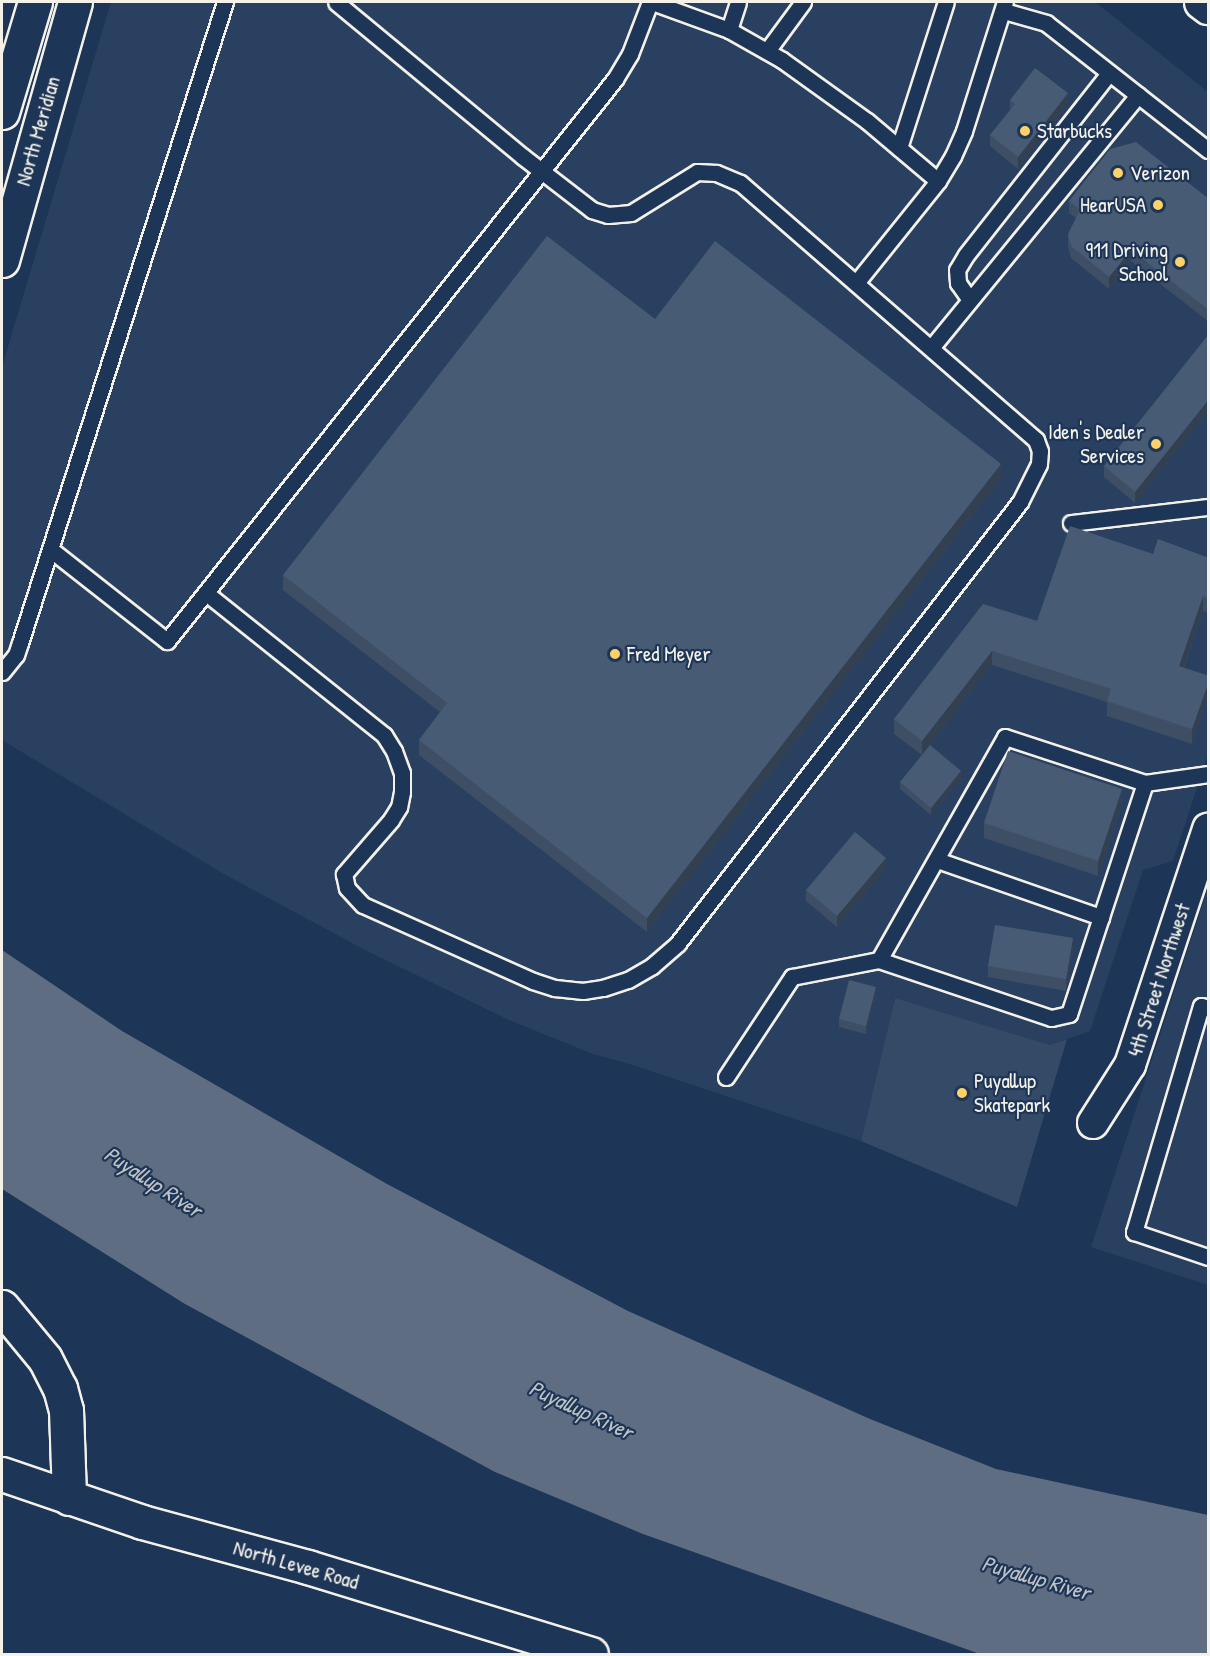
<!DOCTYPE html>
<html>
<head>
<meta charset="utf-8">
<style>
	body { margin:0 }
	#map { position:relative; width:1210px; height:1656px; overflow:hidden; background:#1d3557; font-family:"Patrick Hand",sans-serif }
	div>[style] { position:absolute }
	.built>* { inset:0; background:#2a4060 }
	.green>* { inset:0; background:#354a67 }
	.water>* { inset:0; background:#5e6d82 }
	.roads { filter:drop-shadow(2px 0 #f4f1e8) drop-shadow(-2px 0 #f4f1e8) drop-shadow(0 2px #f4f1e8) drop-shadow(0 -2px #f4f1e8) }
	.service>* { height:15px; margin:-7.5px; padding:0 7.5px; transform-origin:7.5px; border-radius:7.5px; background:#1d3557 }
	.minor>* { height:30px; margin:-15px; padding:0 15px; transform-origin:15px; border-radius:15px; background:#1d3557 }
	.tertiary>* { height:33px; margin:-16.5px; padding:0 16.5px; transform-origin:16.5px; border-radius:16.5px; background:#1d3557 }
	.primary>* { height:33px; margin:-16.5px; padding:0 16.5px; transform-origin:16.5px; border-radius:16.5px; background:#1d3557 }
	.wall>* { inset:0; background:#3e4e64 }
	.shaded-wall>* { inset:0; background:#324051 }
	.building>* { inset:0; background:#485b74 }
	.dots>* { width:16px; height:16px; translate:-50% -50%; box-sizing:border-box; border:3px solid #1d3557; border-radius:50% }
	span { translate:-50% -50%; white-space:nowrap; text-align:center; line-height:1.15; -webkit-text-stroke:4.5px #1d3557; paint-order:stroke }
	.street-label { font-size:21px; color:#f4f1e8 }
	.poi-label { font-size:21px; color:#f4f1e8 }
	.left { translate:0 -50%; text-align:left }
	.right { translate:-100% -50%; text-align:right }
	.water-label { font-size:22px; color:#c0c3c4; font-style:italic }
	.frame { position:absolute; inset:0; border:3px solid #f4f1e8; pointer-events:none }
</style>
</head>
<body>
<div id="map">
	<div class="built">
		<i style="clip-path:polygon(111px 2px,1095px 2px,1208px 92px,1208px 754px,1173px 861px,1143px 870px,1090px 1031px,1050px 1045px,895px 998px,861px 1141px,633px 1065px,593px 1054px,509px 1020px,367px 951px,224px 874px,2px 740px,2px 367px)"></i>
		<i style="clip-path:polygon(1208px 888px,1208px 1285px,1091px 1247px)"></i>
	</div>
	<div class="green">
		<i style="clip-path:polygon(895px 998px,1050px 1045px,1067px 1039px,1017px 1207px,861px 1141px)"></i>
	</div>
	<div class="water">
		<i style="clip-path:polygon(2px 950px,122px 1031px,387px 1184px,628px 1311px,870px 1419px,996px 1469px,1208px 1515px,1208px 1654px,980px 1654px,643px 1534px,495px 1472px,185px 1304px,2px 1189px)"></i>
	</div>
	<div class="roads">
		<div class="service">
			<i style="left:652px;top:2px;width:82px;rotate:20deg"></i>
			<i style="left:729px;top:30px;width:61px;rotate:29.5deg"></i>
			<i style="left:782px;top:60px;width:105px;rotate:35.7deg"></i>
			<i style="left:867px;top:121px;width:93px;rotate:40.2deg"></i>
			<i style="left:1004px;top:11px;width:44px;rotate:15.9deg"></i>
			<i style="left:1046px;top:23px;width:206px;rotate:38.1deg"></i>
			<i style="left:729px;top:30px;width:29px;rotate:-72deg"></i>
			<i style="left:767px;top:51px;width:61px;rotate:-53.7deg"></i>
			<i style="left:899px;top:148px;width:153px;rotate:-72.2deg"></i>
			<i style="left:856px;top:283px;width:131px;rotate:-51.2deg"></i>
			<i style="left:938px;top:181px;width:29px;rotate:-59deg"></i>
			<i style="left:953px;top:156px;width:27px;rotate:-66deg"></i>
			<i style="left:964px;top:131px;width:135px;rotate:-72.4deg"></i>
			<i style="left:970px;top:300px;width:21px;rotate:-125deg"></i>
			<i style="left:958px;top:283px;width:13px;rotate:-94deg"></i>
			<i style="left:957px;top:270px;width:17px;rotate:-59deg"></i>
			<i style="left:966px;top:255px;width:231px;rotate:-51.8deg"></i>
			<i style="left:931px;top:348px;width:327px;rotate:-50.7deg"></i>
			<i style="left:1071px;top:523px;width:138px;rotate:-6.7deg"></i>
			<i style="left:50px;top:549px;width:149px;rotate:38.2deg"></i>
			<i style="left:167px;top:641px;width:719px;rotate:-51.44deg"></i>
			<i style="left:615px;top:79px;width:29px;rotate:-59deg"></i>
			<i style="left:630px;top:54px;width:56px;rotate:-69deg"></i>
			<i style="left:206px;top:593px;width:228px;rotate:38.6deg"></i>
			<i style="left:384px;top:735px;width:19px;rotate:58deg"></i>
			<i style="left:394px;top:751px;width:23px;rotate:70deg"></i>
			<i style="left:402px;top:773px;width:19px;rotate:90deg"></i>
			<i style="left:402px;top:792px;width:15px;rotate:101deg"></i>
			<i style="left:399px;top:807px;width:15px;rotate:122deg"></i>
			<i style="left:391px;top:820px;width:72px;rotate:131deg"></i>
			<i style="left:344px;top:874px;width:14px;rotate:78deg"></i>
			<i style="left:347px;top:888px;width:23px;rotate:47deg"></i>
			<i style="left:363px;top:905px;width:186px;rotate:24.1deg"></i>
			<i style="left:533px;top:981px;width:23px;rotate:18deg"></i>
			<i style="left:555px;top:988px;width:28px;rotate:6deg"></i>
			<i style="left:583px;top:991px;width:20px;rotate:-9deg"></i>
			<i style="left:603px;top:988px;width:26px;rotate:-18deg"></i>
			<i style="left:628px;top:980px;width:28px;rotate:-30deg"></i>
			<i style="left:652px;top:966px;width:35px;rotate:-41deg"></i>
			<i style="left:678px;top:943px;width:558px;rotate:-52.21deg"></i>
			<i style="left:1020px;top:502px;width:42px;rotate:-63.4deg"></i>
			<i style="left:1039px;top:464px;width:13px;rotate:-86deg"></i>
			<i style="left:1040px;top:451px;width:12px;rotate:-110deg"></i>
			<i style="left:1036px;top:440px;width:392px;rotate:-139deg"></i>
			<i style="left:740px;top:183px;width:26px;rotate:-157deg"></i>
			<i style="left:716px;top:173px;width:19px;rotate:-177deg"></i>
			<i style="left:697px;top:172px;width:78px;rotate:148.2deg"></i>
			<i style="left:631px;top:213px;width:23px;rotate:175deg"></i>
			<i style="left:608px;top:215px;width:17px;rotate:-163deg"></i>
			<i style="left:592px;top:210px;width:88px;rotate:-142.4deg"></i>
			<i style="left:522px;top:156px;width:241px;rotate:-140.4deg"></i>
			<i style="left:2px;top:672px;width:22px;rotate:-51deg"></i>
			<i style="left:16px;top:655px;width:13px;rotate:-72deg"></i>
			<i style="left:20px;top:643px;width:673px;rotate:-72.27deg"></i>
			<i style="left:1145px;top:783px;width:243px;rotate:108.2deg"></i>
			<i style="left:1069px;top:1014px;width:18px;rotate:167deg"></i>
			<i style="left:1051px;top:1018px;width:182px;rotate:-161.4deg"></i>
			<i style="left:879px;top:960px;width:256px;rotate:-60.5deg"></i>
			<i style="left:1005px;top:737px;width:147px;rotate:18.2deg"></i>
			<i style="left:1145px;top:783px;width:64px;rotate:-8.1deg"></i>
			<i style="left:937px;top:860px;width:174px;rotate:19.2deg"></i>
			<i style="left:1208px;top:1008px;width:7px;rotate:-164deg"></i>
			<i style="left:1201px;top:1006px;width:236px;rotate:106.5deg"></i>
			<i style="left:1134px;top:1232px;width:78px;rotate:18.7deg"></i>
			<i style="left:726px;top:1077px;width:120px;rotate:-56.6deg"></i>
			<i style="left:792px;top:977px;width:89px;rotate:-11.1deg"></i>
		</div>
		<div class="minor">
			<i style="left:1093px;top:1123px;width:69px;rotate:-57.5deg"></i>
			<i style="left:1130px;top:1065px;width:249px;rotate:-71.7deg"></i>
		</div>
		<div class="tertiary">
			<i style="left:2px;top:1307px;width:67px;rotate:50.4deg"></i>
			<i style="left:45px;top:1359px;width:33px;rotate:63deg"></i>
			<i style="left:60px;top:1388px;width:23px;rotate:75deg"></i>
			<i style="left:66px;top:1410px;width:88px;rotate:88deg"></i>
			<i style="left:2px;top:1474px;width:148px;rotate:18.9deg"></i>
			<i style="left:142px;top:1522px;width:172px;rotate:15.2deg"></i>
			<i style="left:308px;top:1567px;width:296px;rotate:17.1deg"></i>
		</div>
		<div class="primary">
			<i style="left:1201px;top:2px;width:9px;rotate:36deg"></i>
			<i style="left:2px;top:112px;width:115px;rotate:-73.3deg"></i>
			<i style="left:2px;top:260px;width:268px;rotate:-74.2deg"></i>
		</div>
	</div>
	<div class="wall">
		<i style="clip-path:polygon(1010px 100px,1068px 105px,1018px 169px,990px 146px,990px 135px,1010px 110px)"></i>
		<i style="clip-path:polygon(1209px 199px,1209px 322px,1131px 261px,1109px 289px,1071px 258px,1068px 246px,1068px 234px,1076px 218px,1069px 213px,1069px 201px)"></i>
		<i style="clip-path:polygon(655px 319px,1001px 479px,647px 932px,419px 755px,419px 740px,440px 712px,283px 590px,283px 575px)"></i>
		<i style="clip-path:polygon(1209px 334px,1209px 410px,1135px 503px,1104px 477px,1104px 466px)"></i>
		<i style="clip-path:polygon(1153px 554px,1209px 558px,1209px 613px,1203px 611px,1184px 668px,1209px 676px,1209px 695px,1192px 744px,1107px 716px,1107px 702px,992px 665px,922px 755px,894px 734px,894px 719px,983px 604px,1037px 621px)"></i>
		<i style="clip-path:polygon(961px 779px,931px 815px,900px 789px,900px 782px)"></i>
		<i style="clip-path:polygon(1122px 804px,1098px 876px,984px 838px,984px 823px)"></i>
		<i style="clip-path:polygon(886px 869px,837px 927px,806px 901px,806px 890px)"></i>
		<i style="clip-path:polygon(1073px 950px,1066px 991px,988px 977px,988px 966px)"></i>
		<i style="clip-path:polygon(876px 995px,866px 1034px,839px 1027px,839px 1019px)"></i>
	</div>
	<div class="shaded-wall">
		<i style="clip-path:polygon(1068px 93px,1068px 105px,1018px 169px,1018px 157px)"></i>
		<i style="clip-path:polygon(1131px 250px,1131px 261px,1109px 289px,1109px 277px)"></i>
		<i style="clip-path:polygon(1209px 399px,1209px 410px,1135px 503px,1135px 492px)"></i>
		<i style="clip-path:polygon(1001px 464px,1001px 479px,647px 932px,647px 918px)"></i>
		<i style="clip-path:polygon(1203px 596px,1203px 611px,1179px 681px,1179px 666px)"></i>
		<i style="clip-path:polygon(992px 651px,992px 665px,922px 755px,922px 741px)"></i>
		<i style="clip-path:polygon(1209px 681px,1209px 695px,1192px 744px,1192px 729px)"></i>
		<i style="clip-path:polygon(961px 771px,961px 779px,931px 815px,931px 808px)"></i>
		<i style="clip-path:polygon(1122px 789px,1122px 804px,1098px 876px,1098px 861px)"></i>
		<i style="clip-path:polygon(886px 858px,886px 869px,837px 927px,837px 916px)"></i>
		<i style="clip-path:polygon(1073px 938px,1073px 950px,1066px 991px,1066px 979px)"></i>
		<i style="clip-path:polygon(876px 987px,876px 995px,866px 1034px,866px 1026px)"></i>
	</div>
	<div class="building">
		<i style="clip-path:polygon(1035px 68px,1068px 93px,1018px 157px,990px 135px,1015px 104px,1010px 100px)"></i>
		<i style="clip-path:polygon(1136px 142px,1209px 199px,1209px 310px,1131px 250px,1109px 277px,1071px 246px,1068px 234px,1080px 210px,1069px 201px,1110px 149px)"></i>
		<i style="clip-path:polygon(547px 236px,655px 319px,715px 241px,1001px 464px,647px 918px,419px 740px,447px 703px,283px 575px)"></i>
		<i style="clip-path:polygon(1209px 334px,1209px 399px,1135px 492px,1104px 466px)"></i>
		<i style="clip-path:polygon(1070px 526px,1153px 554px,1158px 539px,1209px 558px,1209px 598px,1203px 596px,1179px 666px,1209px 676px,1209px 681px,1192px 729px,1107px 701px,1111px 689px,992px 651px,922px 741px,894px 719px,983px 604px,1037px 621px)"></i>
		<i style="clip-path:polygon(930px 745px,961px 771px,931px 808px,900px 782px)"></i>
		<i style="clip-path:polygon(1008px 751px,1122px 789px,1098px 861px,984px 823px)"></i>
		<i style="clip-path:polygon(855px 832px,886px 858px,837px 916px,806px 890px)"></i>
		<i style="clip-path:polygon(995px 925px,1073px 938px,1066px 979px,988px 966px)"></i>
		<i style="clip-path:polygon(849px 980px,876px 987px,866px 1026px,839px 1019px)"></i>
	</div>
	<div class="dots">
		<i style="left:1025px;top:131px;background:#ffd166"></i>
		<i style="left:1118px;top:173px;background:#ffd166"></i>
		<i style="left:1158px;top:205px;background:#ffd166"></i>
		<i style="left:1180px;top:262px;background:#ffd166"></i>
		<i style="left:1156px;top:444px;background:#ffd166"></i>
		<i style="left:615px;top:654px;background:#ffd166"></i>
		<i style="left:962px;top:1093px;background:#ffd166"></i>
	</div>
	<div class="street-label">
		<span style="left:38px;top:131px;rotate:-74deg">North Meridian</span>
		<span style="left:1159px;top:980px;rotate:-72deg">4th Street Northwest</span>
		<span style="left:296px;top:1565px;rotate:16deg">North Levee Road</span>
	</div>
	<div class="poi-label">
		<span class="left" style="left:1037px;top:131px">Starbucks</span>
		<span class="left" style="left:1130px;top:173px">Verizon</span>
		<span class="right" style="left:1146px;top:205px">HearUSA</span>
		<span class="right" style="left:1168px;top:262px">911 Driving<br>School</span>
		<span class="right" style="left:1144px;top:444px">Iden's Dealer<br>Services</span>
		<span class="left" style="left:627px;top:654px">Fred Meyer</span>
		<span class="left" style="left:974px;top:1093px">Puyallup<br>Skatepark</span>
	</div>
	<div class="water-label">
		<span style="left:153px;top:1182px;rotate:33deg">Puyallup River</span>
		<span style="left:581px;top:1410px;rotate:25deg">Puyallup River</span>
		<span style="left:1036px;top:1578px;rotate:16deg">Puyallup River</span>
	</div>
	<div class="frame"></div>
</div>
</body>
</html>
